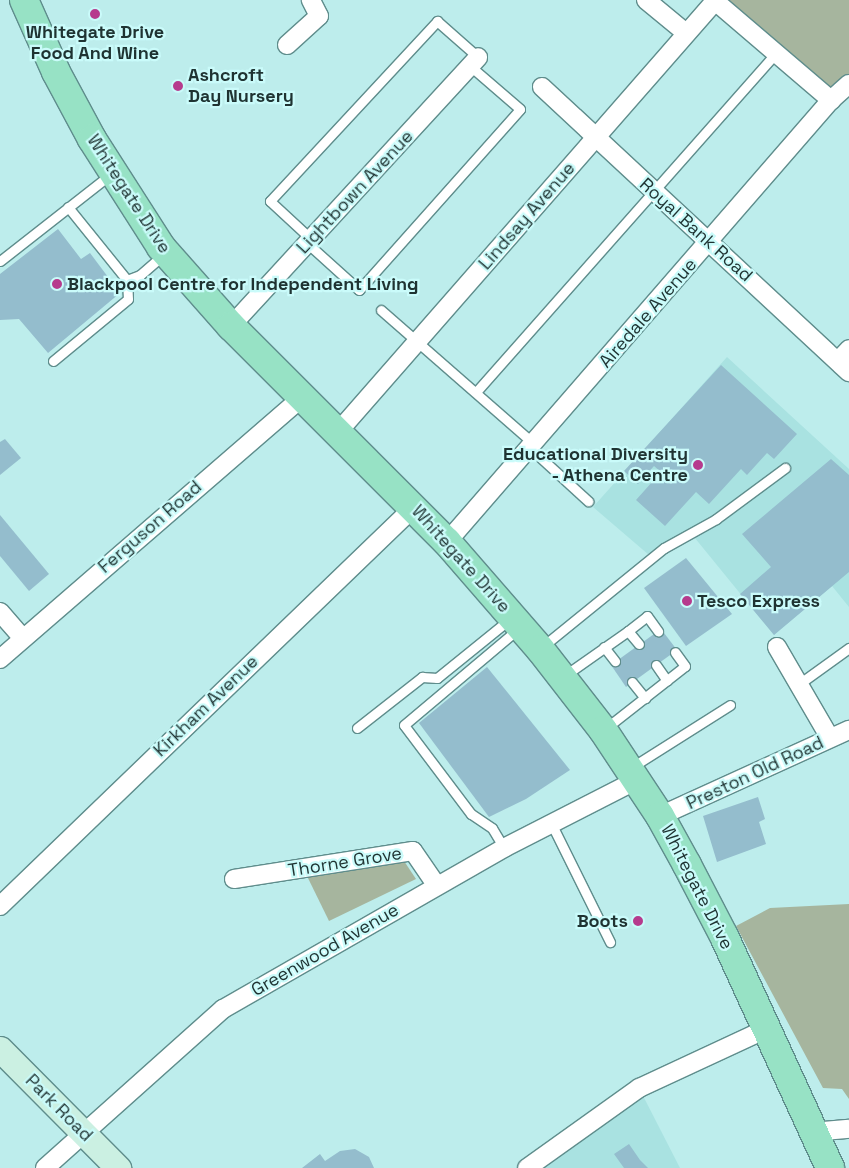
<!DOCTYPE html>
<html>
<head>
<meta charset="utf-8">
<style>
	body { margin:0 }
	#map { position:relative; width:849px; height:1168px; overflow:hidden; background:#bdedec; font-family:"Space Grotesk",sans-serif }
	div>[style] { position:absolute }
	.built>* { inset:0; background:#a9e2e1 }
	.green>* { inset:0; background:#a6b59e }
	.building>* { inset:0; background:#94bdcd }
	.roads { filter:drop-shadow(1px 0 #5f8d8c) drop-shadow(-1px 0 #5f8d8c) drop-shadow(0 1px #5f8d8c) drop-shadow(0 -1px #5f8d8c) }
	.lane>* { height:9px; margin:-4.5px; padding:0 4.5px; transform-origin:4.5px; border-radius:4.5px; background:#fff }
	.street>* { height:18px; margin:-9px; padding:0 9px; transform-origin:9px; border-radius:9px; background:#fff }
	.secondary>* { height:25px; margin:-12.5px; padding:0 12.5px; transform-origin:12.5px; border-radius:12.5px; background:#cbf0e2 }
	.primary>* { height:28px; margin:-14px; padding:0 14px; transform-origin:14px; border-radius:14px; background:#97e2c5 }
	.dots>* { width:14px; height:14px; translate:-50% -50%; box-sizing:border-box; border:2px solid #cafbfa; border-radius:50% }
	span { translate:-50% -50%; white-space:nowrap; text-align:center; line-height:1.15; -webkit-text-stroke:4.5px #cafbfa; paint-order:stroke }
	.poi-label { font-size:18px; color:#1f3332; font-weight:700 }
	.left { translate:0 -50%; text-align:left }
	.right { translate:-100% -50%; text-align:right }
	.street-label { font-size:18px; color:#1f3332 }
</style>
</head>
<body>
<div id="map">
	<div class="built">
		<i style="clip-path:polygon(727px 357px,849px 469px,849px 607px,832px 586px,774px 635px,690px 532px,656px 561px,593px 507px)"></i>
		<i style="clip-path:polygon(639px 1088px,680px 1168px,527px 1168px)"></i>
	</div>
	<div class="green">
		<i style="clip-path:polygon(724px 0,849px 0,849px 83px,831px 100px)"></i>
		<i style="clip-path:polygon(404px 861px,416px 879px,329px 921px,306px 874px)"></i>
		<i style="clip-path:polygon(849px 904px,849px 1099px,842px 1089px,823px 1088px,736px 926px,770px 908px)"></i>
	</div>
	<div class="building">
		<i style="clip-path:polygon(58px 229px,81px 259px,90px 253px,120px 293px,48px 353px,19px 319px,0 320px,0 274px)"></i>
		<i style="clip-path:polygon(721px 365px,797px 434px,774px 459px,767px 453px,747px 475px,741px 469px,709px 504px,696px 492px,665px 526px,636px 500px,661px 472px,654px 466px,638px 484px,624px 471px)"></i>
		<i style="clip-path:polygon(5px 439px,21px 458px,0 475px,0 442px)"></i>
		<i style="clip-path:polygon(831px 459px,849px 475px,849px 572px,774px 635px,740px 594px,771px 567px,742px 534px)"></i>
		<i style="clip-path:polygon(0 515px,49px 574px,29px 591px,0 556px)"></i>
		<i style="clip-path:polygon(686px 558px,732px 614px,686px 646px,644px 588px)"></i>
		<i style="clip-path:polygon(661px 629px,677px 650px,626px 687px,611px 665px)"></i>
		<i style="clip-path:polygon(487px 667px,570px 770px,526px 799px,489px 817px,419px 723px)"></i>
		<i style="clip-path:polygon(758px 797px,765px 819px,759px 822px,766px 844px,717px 862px,703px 816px)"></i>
		<i style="clip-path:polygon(629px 1144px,640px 1160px,648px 1168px,624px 1168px,614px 1154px)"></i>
		<i style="clip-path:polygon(355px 1149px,369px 1157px,374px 1168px,302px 1168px,320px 1154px,325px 1161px,340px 1151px)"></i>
	</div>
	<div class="roads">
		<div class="lane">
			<i style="left:68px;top:207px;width:94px;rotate:51.1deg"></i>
			<i style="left:127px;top:280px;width:14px;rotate:-21deg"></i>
			<i style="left:140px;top:275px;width:32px;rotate:-41deg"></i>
			<i style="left:311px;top:239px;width:56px;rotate:-137.2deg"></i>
			<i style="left:270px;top:201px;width:246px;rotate:-47.1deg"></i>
			<i style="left:437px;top:21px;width:55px;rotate:41.3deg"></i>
			<i style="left:307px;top:243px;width:70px;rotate:42.1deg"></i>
			<i style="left:359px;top:290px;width:242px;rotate:-48.3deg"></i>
			<i style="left:520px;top:109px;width:66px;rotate:-139.3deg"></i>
			<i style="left:0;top:261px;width:141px;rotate:-38.1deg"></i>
			<i style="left:381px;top:310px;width:203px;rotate:41.2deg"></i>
			<i style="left:53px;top:361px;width:97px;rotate:-39.6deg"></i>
			<i style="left:128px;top:299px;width:19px;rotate:-93deg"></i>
			<i style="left:476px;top:392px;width:453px;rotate:-48.5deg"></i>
			<i style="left:530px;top:448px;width:79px;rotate:42.4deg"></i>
			<i style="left:628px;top:631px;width:24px;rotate:-38deg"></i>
			<i style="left:647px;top:616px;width:19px;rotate:54deg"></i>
			<i style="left:542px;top:647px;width:157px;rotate:-39.1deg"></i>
			<i style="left:664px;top:548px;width:60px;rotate:-29.1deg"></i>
			<i style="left:716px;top:519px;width:86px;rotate:-36.5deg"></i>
			<i style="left:604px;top:647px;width:18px;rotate:52deg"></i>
			<i style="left:656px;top:665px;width:19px;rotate:55deg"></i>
			<i style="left:564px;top:676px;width:78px;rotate:-35.1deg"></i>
			<i style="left:628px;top:631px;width:17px;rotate:50deg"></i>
			<i style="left:632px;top:682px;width:21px;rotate:51deg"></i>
			<i style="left:799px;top:684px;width:62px;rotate:-35.8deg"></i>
			<i style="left:357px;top:728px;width:83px;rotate:-38.1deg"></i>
			<i style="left:422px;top:677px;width:15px;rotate:4deg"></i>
			<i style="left:437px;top:678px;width:95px;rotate:-39deg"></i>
			<i style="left:606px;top:728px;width:100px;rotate:-38.1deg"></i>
			<i style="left:685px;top:666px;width:17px;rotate:-126deg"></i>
			<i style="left:632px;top:767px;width:116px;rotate:-32.3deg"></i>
			<i style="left:551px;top:823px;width:133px;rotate:63.6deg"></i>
			<i style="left:504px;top:848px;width:23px;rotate:-121deg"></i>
			<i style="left:492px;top:828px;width:25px;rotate:-146deg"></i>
			<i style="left:471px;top:814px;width:111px;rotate:-127deg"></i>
			<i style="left:404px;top:725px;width:150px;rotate:-40.1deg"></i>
		</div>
		<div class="street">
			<i style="left:646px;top:0;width:52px;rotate:39.5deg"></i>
			<i style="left:715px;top:1px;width:153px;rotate:40.5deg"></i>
			<i style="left:287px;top:45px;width:43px;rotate:-42.2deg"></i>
			<i style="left:319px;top:16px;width:18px;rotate:-117deg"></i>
			<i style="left:542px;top:87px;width:419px;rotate:42.9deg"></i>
			<i style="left:231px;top:326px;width:365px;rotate:-47.4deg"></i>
			<i style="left:838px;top:361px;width:16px;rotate:-47deg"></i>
			<i style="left:338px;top:432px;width:574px;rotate:-48.81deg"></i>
			<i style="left:447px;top:542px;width:586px;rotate:-49.02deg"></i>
			<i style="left:831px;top:100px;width:24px;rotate:-42deg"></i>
			<i style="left:0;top:612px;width:33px;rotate:49deg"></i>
			<i style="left:777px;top:647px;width:105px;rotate:59.8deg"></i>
			<i style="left:0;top:659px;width:400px;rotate:-40.9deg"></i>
			<i style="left:660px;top:816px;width:208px;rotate:-24.5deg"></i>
			<i style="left:234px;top:879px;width:181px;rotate:-8.9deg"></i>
			<i style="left:413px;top:851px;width:42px;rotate:55.6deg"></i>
			<i style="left:0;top:906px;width:575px;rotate:-43.94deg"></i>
			<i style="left:812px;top:1132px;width:37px;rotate:-5deg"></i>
			<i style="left:45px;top:1168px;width:239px;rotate:-41.8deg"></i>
			<i style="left:223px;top:1009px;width:324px;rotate:-29.8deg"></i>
			<i style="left:504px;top:848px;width:149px;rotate:-27.1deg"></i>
			<i style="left:527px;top:1168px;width:138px;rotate:-35.5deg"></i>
			<i style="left:639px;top:1088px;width:140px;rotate:-24.9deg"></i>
		</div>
		<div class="secondary">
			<i style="left:0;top:1049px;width:168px;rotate:45.2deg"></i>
		</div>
		<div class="primary">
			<i style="left:24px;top:0;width:79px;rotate:66deg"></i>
			<i style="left:56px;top:72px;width:76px;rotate:61.8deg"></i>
			<i style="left:92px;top:139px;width:128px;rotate:57.4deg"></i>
			<i style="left:161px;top:247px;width:106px;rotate:48.5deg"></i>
			<i style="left:231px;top:326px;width:305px;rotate:45deg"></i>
			<i style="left:447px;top:542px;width:142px;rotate:49deg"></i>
			<i style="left:540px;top:649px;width:103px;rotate:52.1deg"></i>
			<i style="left:603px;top:730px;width:103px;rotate:56.5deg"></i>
			<i style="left:660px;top:816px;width:56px;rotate:61.1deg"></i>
			<i style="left:687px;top:865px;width:80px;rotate:62.5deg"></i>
			<i style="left:724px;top:936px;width:255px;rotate:65.4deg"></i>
		</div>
	</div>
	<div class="dots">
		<i style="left:95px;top:14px;background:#b63b8d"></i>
		<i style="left:178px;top:86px;background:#b63b8d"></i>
		<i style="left:57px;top:284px;background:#b63b8d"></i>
		<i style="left:698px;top:465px;background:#b63b8d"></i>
		<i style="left:687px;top:601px;background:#b63b8d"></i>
		<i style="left:638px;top:921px;background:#b63b8d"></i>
	</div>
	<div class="poi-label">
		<span style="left:95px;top:43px">Whitegate Drive<br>Food And Wine</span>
		<span class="left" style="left:188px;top:86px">Ashcroft<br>Day Nursery</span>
		<span class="left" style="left:67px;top:284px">Blackpool Centre for Independent Living</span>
		<span class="right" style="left:688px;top:465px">Educational Diversity<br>- Athena Centre</span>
		<span class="left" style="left:697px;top:601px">Tesco Express</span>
		<span class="right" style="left:628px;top:921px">Boots</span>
	</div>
	<div class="street-label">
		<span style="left:355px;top:192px;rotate:-47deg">Lightbown Avenue</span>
		<span style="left:129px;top:194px;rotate:57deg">Whitegate Drive</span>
		<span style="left:527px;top:216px;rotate:-49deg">Lindsay Avenue</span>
		<span style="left:696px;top:230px;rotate:42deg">Royal Bank Road</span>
		<span style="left:648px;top:313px;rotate:-49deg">Airedale Avenue</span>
		<span style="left:150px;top:527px;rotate:-41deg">Ferguson Road</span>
		<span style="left:461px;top:559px;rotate:48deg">Whitegate Drive</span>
		<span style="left:206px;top:706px;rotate:-44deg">Kirkham Avenue</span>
		<span style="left:755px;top:773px;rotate:-25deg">Preston Old Road</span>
		<span style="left:345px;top:862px;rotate:-9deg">Thorne Grove</span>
		<span style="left:697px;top:887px;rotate:63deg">Whitegate Drive</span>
		<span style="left:325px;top:950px;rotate:-30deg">Greenwood Avenue</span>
		<span style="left:59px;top:1108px;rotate:45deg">Park Road</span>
	</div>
</div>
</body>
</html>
